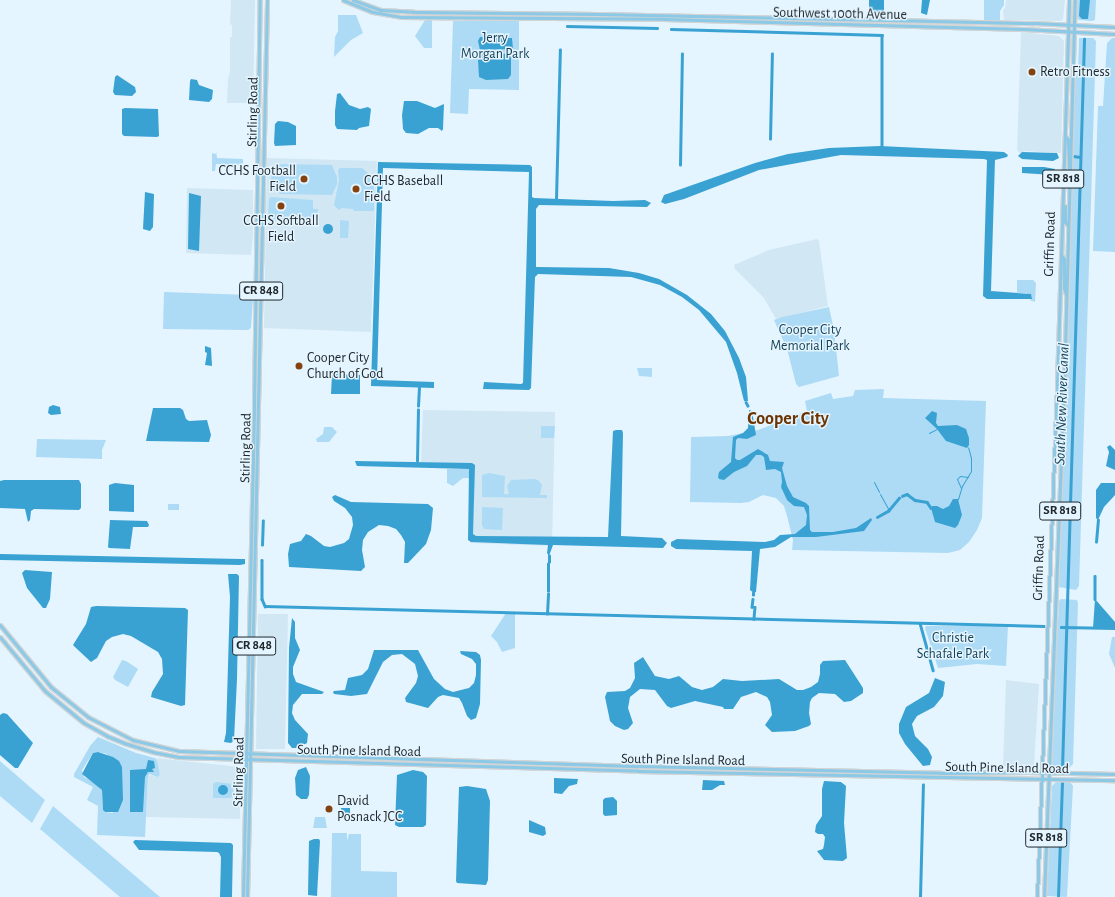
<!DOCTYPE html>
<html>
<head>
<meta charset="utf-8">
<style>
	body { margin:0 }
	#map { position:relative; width:1115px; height:897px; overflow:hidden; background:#e4f5ff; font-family:"Alegreya Sans",sans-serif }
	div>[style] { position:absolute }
	.built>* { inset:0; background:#d1e7f4 }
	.green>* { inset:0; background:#addbf5 }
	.water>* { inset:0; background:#3aa2d2 }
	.round { border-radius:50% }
	.stream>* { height:1px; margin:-0.5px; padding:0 0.5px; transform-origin:0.5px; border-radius:0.5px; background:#3aa2d2 }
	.canal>* { height:2.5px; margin:-1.25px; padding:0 1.25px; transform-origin:1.25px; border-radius:1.25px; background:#3aa2d2 }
	.roads { filter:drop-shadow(1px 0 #d2d4d5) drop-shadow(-1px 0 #d2d4d5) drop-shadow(0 1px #d2d4d5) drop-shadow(0 -1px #d2d4d5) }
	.major>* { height:3px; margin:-1.5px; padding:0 1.5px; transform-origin:1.5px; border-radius:1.5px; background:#8bc9e6 }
	.dots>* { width:11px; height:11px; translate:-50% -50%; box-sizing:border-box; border:2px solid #e4f5ff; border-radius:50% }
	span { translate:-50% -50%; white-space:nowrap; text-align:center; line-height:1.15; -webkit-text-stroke:3px #e4f5ff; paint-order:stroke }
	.shield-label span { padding:1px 3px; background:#e4f5ff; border:1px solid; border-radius:3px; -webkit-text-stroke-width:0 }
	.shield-label { font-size:13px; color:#20282d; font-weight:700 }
	.street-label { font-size:14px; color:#20282d }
	.park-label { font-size:14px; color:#133e53 }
	.poi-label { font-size:14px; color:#20282d }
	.left { translate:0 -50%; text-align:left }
	.right { translate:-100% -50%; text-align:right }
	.water-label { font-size:15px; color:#184358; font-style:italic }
	.district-label { font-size:18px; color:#6d3300; font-weight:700 }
</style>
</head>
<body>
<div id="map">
	<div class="built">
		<i style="clip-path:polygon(231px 0,255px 0,253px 103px,227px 103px,228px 78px,230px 72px,230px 37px,232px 37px,232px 25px,230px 24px)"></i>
		<i style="clip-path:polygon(1006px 0,1065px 0,1063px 19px,1061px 21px,1004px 20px,1003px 10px,1005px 8px)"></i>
		<i style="clip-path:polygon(1021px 32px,1059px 36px,1064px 41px,1061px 153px,1025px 151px,1020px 153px,1017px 150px)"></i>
		<i style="clip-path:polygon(267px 158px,377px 161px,371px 332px,264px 328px)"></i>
		<i style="clip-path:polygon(187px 188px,253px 190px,253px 236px,251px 255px,186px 253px)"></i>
		<i style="clip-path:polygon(817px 239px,819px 241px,828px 306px,776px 319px,764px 298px,735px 269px,734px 265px,769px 250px)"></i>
		<i style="clip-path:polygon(423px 410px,555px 412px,552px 546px,470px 543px,471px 464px,421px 462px)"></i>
		<i style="clip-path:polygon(258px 614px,288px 614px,285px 749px,256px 749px)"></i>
		<i style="clip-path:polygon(1006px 680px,1039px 684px,1034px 767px,1003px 766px)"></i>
		<i style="clip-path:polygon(155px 758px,240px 767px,240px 819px,146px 817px,148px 776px,152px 775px,156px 777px,160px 775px)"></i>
	</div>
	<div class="green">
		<i style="clip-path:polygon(984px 0,1004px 0,1004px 5px,1000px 11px,1000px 20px,984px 20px)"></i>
		<i style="clip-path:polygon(1078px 0,1096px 0,1095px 20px,1092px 21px,1079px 20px,1077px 18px)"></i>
		<i style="clip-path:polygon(338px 15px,356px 15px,363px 33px,351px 40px,334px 57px,335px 37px,338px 31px)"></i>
		<i style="clip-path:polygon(425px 20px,432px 20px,432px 48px,424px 48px,415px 36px)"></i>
		<i style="clip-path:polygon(453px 21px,519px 21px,519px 90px,469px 89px,468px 114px,450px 113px)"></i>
		<i style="clip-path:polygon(1079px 38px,1093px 38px,1096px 41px,1079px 586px,1076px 590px,1059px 587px,1075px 80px,1078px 71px)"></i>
		<i style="clip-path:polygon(1112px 38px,1115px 38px,1115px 252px,1093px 251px,1098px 106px,1103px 106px,1107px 43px)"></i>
		<i style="clip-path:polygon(216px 151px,217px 158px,243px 159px,243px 165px,216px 164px,215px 171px,212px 171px,212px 153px,216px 154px)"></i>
		<i style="clip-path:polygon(276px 164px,332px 165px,337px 177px,337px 184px,332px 195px,280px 194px,273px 188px,270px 181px)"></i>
		<i style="clip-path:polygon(340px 168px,362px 168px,369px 174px,374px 181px,374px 211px,354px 211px,353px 209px,342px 208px,339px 210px,334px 205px,339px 180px,338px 170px)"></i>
		<i style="clip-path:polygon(271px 197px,313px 200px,313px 209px,318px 209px,317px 220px,268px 219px,269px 199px)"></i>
		<i style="clip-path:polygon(340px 220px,349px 221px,348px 238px,340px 238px)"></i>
		<i style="clip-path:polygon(1017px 280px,1033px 280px,1036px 283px,1035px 302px,1029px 300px,1031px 300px,1027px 293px,1017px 293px)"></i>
		<i style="clip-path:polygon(164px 292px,250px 295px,253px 298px,251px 328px,248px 330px,163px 329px)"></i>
		<i style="clip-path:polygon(829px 307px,834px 330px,839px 376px,799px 387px,796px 384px,787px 349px,774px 320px,782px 317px)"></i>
		<i style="clip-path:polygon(637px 368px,652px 368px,652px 377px,639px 376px)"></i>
		<i style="clip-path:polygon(884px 389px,883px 398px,986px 401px,982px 518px,977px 530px,969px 542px,960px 550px,948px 553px,792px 550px,793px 540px,787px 516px,784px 506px,776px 498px,763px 495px,749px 502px,741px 503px,690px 502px,691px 437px,728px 436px,758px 430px,807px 411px,805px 401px,831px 393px,833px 399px,853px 396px,855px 390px)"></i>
		<i style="clip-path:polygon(541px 426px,555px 426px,554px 438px,541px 438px)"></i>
		<i style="clip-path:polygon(324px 427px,332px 427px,337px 432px,329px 442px,317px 442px,316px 439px,323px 434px)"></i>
		<i style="clip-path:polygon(37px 439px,106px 440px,102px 450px,102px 459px,36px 457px)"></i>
		<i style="clip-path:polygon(447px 469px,469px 469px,469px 478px,463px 478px,453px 486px,447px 483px)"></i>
		<i style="clip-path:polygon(489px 473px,505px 476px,504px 494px,509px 494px,507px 486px,511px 480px,535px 479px,539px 481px,542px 485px,540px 495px,547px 495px,547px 498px,482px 497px,482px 475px)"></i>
		<i style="clip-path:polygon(168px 504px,179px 504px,179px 510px,168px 510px)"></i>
		<i style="clip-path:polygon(482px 507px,503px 508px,502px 530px,484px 529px,482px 525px)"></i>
		<i style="clip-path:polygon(1061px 599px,1077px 600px,1078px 603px,1073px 764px,1068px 769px,1056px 769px,1052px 765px,1057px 640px,1059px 601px)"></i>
		<i style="clip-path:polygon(506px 613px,515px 613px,515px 648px,502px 652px,497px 642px,491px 636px)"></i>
		<i style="clip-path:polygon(926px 626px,1008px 626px,1006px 666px,977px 664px,938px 668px,925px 628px)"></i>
		<i style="clip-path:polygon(1112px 637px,1115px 637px,1115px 668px,1109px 654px)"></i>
		<i style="clip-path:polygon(122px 660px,126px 661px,138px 669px,128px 687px,115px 680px,113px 677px)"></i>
		<i style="clip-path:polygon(evenodd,98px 737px,136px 753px,155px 758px,157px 761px,160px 775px,157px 777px,150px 774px,148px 776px,145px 837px,97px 835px,98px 806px,87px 800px,93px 787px,74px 777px,74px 774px,90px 746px,98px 737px,98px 752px,107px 754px,113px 813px,105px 812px,103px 810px,102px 790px,98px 785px,84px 777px,82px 770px,93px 753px,98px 752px)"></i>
		<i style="clip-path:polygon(0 761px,45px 800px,32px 823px,0 796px)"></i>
		<i style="clip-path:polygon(216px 782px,233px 784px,233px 795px,231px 798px,213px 798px,213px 784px)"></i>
		<i style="clip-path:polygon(1056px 782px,1070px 782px,1073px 786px,1067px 897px,1047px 896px,1052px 786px)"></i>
		<i style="clip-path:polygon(53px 806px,160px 897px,120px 897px,40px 829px)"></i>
		<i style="clip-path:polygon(315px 817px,325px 817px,327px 828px,313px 828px)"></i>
		<i style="clip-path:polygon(332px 833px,347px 833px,347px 841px,349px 834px,361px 834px,361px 871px,397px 872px,397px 897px,331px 897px)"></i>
	</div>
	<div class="water">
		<i style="clip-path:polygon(869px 0,884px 0,884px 12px,880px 13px,872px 12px,869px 10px)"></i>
		<i style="clip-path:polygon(922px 0,930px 0,927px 15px,921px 13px)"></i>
		<i style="clip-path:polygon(1080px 0,1090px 0,1088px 19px,1082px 19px,1079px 16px)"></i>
		<i style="clip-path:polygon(480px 37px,512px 38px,513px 49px,480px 50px,478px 41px)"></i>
		<i style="clip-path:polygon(482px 53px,509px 54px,511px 58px,511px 75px,508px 79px,486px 80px,479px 77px,478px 60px)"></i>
		<i style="clip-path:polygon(117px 75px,135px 87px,136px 92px,132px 96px,115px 95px,113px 92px,115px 77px)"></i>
		<i style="clip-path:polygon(191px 79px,197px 80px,199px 85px,213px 90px,212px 99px,209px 102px,189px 100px,190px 81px)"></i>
		<i style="clip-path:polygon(340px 93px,349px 105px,360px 109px,368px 107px,371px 109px,369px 126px,359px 128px,357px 130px,337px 129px,335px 125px,335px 111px,337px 94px)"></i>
		<i style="clip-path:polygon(404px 101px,417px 101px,435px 108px,444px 104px,443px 129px,442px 131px,438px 128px,429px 128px,418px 134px,406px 133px,403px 129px,402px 115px)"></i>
		<i style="clip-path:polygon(125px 108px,158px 109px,159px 136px,157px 137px,124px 136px,122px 134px,122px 109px)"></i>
		<i style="clip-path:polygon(278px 121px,288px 122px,296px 126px,296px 145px,275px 146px,274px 143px,275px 124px)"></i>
		<i style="clip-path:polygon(880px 146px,1004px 152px,1008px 155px,1007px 157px,995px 160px,991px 291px,1031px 294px,1032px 299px,987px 299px,983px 296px,987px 160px,984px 159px,841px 155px,759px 170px,684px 199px,665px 204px,661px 202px,664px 195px,755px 163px,788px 154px,829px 148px)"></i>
		<i style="clip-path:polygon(1022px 152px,1057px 153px,1059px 158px,1053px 161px,1022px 159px,1018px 156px)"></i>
		<i style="clip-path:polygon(378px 162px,530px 165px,532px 167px,532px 197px,534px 198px,613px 201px,645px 200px,651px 203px,647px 207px,539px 205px,536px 209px,536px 267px,609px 268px,639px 273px,659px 279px,687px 295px,711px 314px,725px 331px,739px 358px,746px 377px,748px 401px,744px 401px,737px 373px,726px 342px,699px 310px,682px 297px,660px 285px,631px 277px,538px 274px,535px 277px,531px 388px,529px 390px,483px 389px,484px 382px,521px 384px,523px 383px,529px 172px,383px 168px,377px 380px,434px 382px,434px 388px,371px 386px)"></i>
		<i style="clip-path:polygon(1022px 167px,1044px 167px,1055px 169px,1053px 175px,1022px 173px)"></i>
		<i style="clip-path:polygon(145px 192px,154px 194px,153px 227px,150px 231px,143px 229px)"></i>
		<i style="clip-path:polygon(189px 193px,201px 196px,199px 251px,188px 249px)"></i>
		<i class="round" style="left:323px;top:224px;width:10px;height:10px"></i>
		<i style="clip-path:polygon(205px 346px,211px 348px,212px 366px,205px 365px,207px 353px,205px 352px)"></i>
		<i style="clip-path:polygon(332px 374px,360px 375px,360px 394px,331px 394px)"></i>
		<i style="clip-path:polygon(53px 405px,60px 407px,61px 414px,51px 415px,48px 413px,49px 407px)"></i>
		<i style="clip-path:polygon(153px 408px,180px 408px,183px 410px,186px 419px,189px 421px,207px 420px,211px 435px,209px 442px,146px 441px)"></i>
		<i style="clip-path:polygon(749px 410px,752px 411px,756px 435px,747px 439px,738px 438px,736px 440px,735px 458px,737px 460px,740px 460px,758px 449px,768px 455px,770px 461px,784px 462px,782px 468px,787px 486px,793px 497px,806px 503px,809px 506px,810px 530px,812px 532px,833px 532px,856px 528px,871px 518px,872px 520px,864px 531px,816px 537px,791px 537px,775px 547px,760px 549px,756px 592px,754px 593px,750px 590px,752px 551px,676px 549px,671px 546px,671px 542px,677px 539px,765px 542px,774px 540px,780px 535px,795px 534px,806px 525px,807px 515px,804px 507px,794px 506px,787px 500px,781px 487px,782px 482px,781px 472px,775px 469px,766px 470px,764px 457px,761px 455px,756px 455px,747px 466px,734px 472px,724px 480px,719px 479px,718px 477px,719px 472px,731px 462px,733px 437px,743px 433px,748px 428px)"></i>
		<i style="clip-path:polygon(932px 411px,937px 413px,936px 423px,938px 426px,957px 425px,966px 429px,969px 438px,969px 445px,967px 448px,946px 441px,937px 429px,925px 418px)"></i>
		<i style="clip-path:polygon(616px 430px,622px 430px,623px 433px,621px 536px,662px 538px,667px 543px,663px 548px,553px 545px,549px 556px,547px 553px,548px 545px,471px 542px,468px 540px,469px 469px,357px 466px,356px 464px,355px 461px,472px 463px,475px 465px,473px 534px,476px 536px,608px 537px,613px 431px)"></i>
		<i style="clip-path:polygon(1110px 445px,1115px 450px,1115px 470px,1106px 466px,1109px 452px,1107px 447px)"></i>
		<i style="clip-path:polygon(4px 480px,79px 480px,81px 484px,81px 508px,79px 510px,34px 509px,31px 511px,30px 520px,28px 522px,25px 509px,0 508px,0 481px)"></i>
		<i style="clip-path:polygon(115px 483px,134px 485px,134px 512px,109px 511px,109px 485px)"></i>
		<i style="clip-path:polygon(1101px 483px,1115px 483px,1115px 495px,1104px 507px,1098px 520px,1096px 518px,1096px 490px)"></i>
		<i style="clip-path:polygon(335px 495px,351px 502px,428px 504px,433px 508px,431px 530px,426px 544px,408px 563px,404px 563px,405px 542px,401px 535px,396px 529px,388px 526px,379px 525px,368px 532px,363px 540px,362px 550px,365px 567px,361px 571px,289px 567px,288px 554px,290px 544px,301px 541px,306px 534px,311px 536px,324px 546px,330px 547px,344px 543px,349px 539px,353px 525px,352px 517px,345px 508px,334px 501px,332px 497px)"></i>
		<i style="clip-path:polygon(953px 499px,958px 499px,962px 515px,958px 525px,955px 528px,935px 522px,931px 508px,932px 506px,937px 506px,943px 509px,949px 506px)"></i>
		<i style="clip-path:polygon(110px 520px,147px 521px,149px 525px,148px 527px,133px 527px,130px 549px,109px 548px,108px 547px)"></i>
		<i style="clip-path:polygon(0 554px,241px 559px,245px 559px,245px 564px,240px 565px,0 560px)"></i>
		<i style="clip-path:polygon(25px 570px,52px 572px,50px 599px,46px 608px,43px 608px,27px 588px,22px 573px)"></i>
		<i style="clip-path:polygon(228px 574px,237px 574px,239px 576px,237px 679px,234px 740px,231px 743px,224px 742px,226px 733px,230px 597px)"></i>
		<i style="clip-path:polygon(1095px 599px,1115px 622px,1115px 628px,1093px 628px)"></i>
		<i style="clip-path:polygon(96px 606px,185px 608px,188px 610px,185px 705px,181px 706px,151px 697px,152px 692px,163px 674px,162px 659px,158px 652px,131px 636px,123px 634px,112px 637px,106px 641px,97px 658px,91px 662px,76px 648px,73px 645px,86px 624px,91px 607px)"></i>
		<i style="clip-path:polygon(292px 618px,295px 622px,295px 638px,300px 650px,293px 667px,293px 674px,296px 682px,324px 692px,322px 694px,302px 694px,293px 705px,292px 713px,295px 720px,308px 734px,307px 743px,298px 748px,292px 748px,288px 743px,289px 648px)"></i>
		<i style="clip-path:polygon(374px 650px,418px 650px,434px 679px,445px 689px,453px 692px,469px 688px,474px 683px,476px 675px,476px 664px,472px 659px,461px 654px,460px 651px,476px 652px,480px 655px,481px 660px,480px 704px,476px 718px,471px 720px,467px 716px,462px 703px,459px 698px,443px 695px,438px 697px,428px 708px,406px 702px,405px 698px,416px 683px,418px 676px,415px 664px,402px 654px,392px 655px,383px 662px,367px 694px,351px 696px,334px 694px,333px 692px,334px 691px,345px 690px,348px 678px,362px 675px,368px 669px)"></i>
		<i style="clip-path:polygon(643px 657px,655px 676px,669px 679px,679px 676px,692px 687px,702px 690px,713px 687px,723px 679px,742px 681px,779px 679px,797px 690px,803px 690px,811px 687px,818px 682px,820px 674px,820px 665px,823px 661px,845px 660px,863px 688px,863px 693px,851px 701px,844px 702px,835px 694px,819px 693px,812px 698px,810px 702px,809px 713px,811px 724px,809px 726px,795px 731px,772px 732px,765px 725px,772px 715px,770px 702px,767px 697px,756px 692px,741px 697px,733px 709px,724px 709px,723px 707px,695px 701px,671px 708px,667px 706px,655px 690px,640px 689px,630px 697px,628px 708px,633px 723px,628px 729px,624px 730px,615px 726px,610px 721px,605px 697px,607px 692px,625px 691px,630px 688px,635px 678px,634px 663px)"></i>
		<i style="clip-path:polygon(935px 678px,945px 682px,943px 696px,934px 707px,917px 716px,912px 724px,915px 736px,928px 749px,932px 757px,930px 765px,923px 766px,905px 744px,899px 733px,899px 724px,906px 707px,929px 693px)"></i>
		<i style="clip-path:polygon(3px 713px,7px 714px,33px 743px,18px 768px,15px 768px,0 755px,0 715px)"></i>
		<i style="clip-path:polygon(98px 752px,113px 757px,119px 761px,122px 767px,123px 800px,118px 812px,105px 812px,103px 810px,102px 790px,82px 774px,93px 753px)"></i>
		<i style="clip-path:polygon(148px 760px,154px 761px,155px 768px,152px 769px,154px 772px,148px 772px,145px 777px,143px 812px,130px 812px,130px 770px,146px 769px)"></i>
		<i style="clip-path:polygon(306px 767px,310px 776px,309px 795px,307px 799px,301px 799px,296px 795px,295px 778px,298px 770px)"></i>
		<i style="clip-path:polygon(413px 770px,423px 772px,427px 776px,426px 825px,423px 827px,399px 827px,395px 825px,397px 775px)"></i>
		<i style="clip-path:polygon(554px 778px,578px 779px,577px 784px,569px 786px,562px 794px,554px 793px)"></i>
		<i style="clip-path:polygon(703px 780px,724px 781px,725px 785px,720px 785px,712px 790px,702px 790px)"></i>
		<i style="clip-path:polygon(824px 781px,841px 782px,846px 786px,844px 823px,847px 858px,843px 861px,824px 860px,817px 851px,823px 849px,824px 845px,825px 837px,823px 834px,818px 834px,815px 832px,816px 825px,822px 816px,822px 789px)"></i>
		<i class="round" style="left:218px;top:785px;width:10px;height:10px"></i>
		<i style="clip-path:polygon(467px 786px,486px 789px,490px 801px,488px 880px,486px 885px,457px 883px,456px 881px,459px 787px)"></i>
		<i style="clip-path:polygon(613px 797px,617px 801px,617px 815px,605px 816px,603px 814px,603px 800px,605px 798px)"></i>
		<i style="clip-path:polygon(341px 808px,350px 808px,350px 815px,341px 816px)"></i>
		<i style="clip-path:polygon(529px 820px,545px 827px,546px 834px,543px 836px,529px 832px)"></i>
		<i style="clip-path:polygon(314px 839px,319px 839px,320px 841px,317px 896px,308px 895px,309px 841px)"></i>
		<i style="clip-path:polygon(135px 840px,231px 843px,233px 845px,232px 897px,220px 897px,221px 857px,219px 853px,217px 852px,142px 850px,139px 850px,133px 842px)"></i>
	</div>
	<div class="stream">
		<i style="left:929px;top:433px;width:9px;rotate:-27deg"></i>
		<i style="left:874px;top:482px;width:11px;rotate:63deg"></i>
		<i style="left:961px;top:488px;width:10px;rotate:-114deg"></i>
		<i style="left:957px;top:479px;width:4px;rotate:-45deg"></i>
		<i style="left:960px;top:476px;width:8px;rotate:7deg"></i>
		<i style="left:880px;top:494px;width:18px;rotate:61deg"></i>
		<i style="left:958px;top:499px;width:14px;rotate:-73deg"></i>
		<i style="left:962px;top:486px;width:17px;rotate:-59deg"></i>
		<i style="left:971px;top:471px;width:13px;rotate:-90deg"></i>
		<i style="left:971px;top:458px;width:11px;rotate:-105deg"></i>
	</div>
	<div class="canal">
		<i style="left:567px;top:26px;width:90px;rotate:1.3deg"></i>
		<i style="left:671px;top:29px;width:211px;rotate:1.6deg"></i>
		<i style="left:882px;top:35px;width:111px;rotate:90deg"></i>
		<i style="left:770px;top:139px;width:85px;rotate:-88.7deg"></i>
		<i style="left:1073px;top:156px;width:7px;rotate:8deg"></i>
		<i style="left:680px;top:165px;width:111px;rotate:-89deg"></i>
		<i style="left:1073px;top:172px;width:7px"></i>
		<i style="left:556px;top:199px;width:149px;rotate:-88.5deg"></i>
		<i style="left:746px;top:402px;width:4px;rotate:63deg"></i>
		<i style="left:418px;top:406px;width:19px;rotate:-87deg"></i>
		<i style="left:417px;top:461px;width:51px;rotate:-88.9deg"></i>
		<i style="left:902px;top:496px;width:5px;rotate:-22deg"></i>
		<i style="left:907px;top:494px;width:10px;rotate:37deg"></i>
		<i style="left:915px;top:500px;width:12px;rotate:9deg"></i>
		<i style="left:927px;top:502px;width:7px;rotate:56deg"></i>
		<i style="left:877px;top:517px;width:13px;rotate:-29deg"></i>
		<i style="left:888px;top:511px;width:17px;rotate:-50deg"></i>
		<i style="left:1096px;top:542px;width:22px;rotate:-85deg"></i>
		<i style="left:262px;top:545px;width:24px;rotate:-88deg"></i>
		<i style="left:262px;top:560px;width:39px;rotate:90deg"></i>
		<i style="left:262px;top:599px;width:8px;rotate:67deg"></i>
		<i style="left:265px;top:606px;width:779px;rotate:1.47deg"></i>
		<i style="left:549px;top:562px;width:6px;rotate:-90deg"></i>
		<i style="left:1095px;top:576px;width:23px;rotate:90deg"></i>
		<i style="left:548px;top:591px;width:27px;rotate:-90deg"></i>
		<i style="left:753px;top:595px;width:2px;rotate:-90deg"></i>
		<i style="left:753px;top:599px;width:8px;rotate:97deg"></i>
		<i style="left:752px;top:607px;width:3px"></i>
		<i style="left:755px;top:607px;width:12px;rotate:95deg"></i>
		<i style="left:547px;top:614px;width:20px;rotate:-87deg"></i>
		<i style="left:920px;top:623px;width:49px;rotate:74.5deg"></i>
		<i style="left:1061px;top:627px;width:54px;rotate:1.1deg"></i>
		<i style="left:1062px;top:769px;width:730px;rotate:-88.27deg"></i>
		<i style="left:920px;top:897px;width:112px;rotate:-88.5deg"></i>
		<i style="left:1058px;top:897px;width:115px;rotate:-88deg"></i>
	</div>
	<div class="roads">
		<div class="major">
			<i style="left:343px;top:0;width:32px;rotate:22deg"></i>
			<i style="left:373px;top:12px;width:28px;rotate:10deg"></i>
			<i style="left:401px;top:17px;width:263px;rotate:0.4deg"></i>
			<i style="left:664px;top:19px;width:360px;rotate:1.6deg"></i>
			<i style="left:1024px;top:29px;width:91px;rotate:3.1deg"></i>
			<i style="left:353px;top:0;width:30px;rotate:20deg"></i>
			<i style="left:381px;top:10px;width:33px;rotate:3deg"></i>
			<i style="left:414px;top:12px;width:184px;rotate:0.6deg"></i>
			<i style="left:598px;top:14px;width:436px;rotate:1.2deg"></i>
			<i style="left:1034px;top:23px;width:81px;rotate:2.8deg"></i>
			<i style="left:1065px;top:136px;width:5px;rotate:53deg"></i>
			<i style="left:1068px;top:140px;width:35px;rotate:88deg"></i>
			<i style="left:1065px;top:206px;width:16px;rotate:90deg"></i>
			<i style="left:1065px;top:222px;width:4px;rotate:45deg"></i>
			<i style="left:1061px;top:255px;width:5px;rotate:53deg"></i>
			<i style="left:1064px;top:259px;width:29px;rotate:90deg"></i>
			<i style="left:1064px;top:288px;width:6px;rotate:72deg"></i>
			<i style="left:0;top:625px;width:80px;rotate:50.6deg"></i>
			<i style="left:51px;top:687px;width:48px;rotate:39deg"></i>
			<i style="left:88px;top:717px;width:51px;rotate:27.1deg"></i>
			<i style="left:133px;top:740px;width:47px;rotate:13.4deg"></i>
			<i style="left:179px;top:751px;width:459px;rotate:1.9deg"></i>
			<i style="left:638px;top:766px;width:303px;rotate:1.3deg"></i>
			<i style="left:941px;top:773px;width:87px;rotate:-0.7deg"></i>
			<i style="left:1028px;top:772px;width:87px;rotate:1.3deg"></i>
			<i style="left:0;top:637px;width:70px;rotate:50.2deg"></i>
			<i style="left:45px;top:691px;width:50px;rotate:39.4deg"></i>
			<i style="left:84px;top:723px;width:26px;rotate:29deg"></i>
			<i style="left:107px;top:736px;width:18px;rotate:22deg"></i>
			<i style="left:124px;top:743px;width:30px;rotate:17deg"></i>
			<i style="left:153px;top:752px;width:26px;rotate:11deg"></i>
			<i style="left:179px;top:757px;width:459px;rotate:1.7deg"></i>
			<i style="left:638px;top:771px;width:477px;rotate:1.1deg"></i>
			<i style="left:243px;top:897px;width:492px;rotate:-88.7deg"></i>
			<i style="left:254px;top:405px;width:405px;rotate:-89.2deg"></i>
			<i style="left:247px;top:897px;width:897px;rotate:-88.72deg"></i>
			<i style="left:1037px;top:897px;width:513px;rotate:-87.77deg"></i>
			<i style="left:1057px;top:384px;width:384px;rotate:-88.2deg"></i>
			<i style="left:1044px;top:897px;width:513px;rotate:-87.77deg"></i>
			<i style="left:1064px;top:384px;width:384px;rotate:-88.4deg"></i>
		</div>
	</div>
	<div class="dots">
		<i style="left:1032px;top:72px;background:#83420e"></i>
		<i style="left:304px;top:179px;background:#83420e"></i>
		<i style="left:356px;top:189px;background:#83420e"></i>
		<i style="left:281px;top:206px;background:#83420e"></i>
		<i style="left:299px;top:366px;background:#83420e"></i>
		<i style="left:329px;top:809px;background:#83420e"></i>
	</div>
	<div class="shield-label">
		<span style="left:1063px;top:179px">SR 818</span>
		<span style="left:261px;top:291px">CR 848</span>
		<span style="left:1060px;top:511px">SR 818</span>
		<span style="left:254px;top:646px">CR 848</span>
		<span style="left:1046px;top:838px">SR 818</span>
	</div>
	<div class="street-label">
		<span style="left:840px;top:14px;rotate:1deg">Southwest 100th Avenue</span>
		<span style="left:253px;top:112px;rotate:-89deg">Stirling Road</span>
		<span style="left:1050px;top:244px;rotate:-88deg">Griffin Road</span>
		<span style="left:246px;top:448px;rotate:-89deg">Stirling Road</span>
		<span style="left:1039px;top:568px;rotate:-88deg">Griffin Road</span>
		<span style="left:359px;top:751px;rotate:1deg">South Pine Island Road</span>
		<span style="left:683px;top:760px;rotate:1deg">South Pine Island Road</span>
		<span style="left:1007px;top:768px;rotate:1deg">South Pine Island Road</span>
		<span style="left:239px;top:772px;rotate:-89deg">Stirling Road</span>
	</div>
	<div class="park-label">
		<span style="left:495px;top:46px">Jerry<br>Morgan Park</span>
		<span style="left:810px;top:338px">Cooper City<br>Memorial Park</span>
		<span style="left:953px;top:646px">Christie<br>Schafale Park</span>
	</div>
	<div class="poi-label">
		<span class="left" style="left:1040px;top:72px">Retro Fitness</span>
		<span class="right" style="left:296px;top:179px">CCHS Football<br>Field</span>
		<span class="left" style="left:364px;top:189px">CCHS Baseball<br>Field</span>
		<span style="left:281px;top:229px">CCHS Softball<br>Field</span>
		<span class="left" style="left:307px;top:366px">Cooper City<br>Church of God</span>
		<span class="left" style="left:337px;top:809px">David<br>Posnack JCC</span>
	</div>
	<div class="water-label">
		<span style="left:1062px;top:404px;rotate:-88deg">South New River Canal</span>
	</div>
	<div class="district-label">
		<span style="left:788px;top:419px">Cooper City</span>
	</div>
</div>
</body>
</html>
